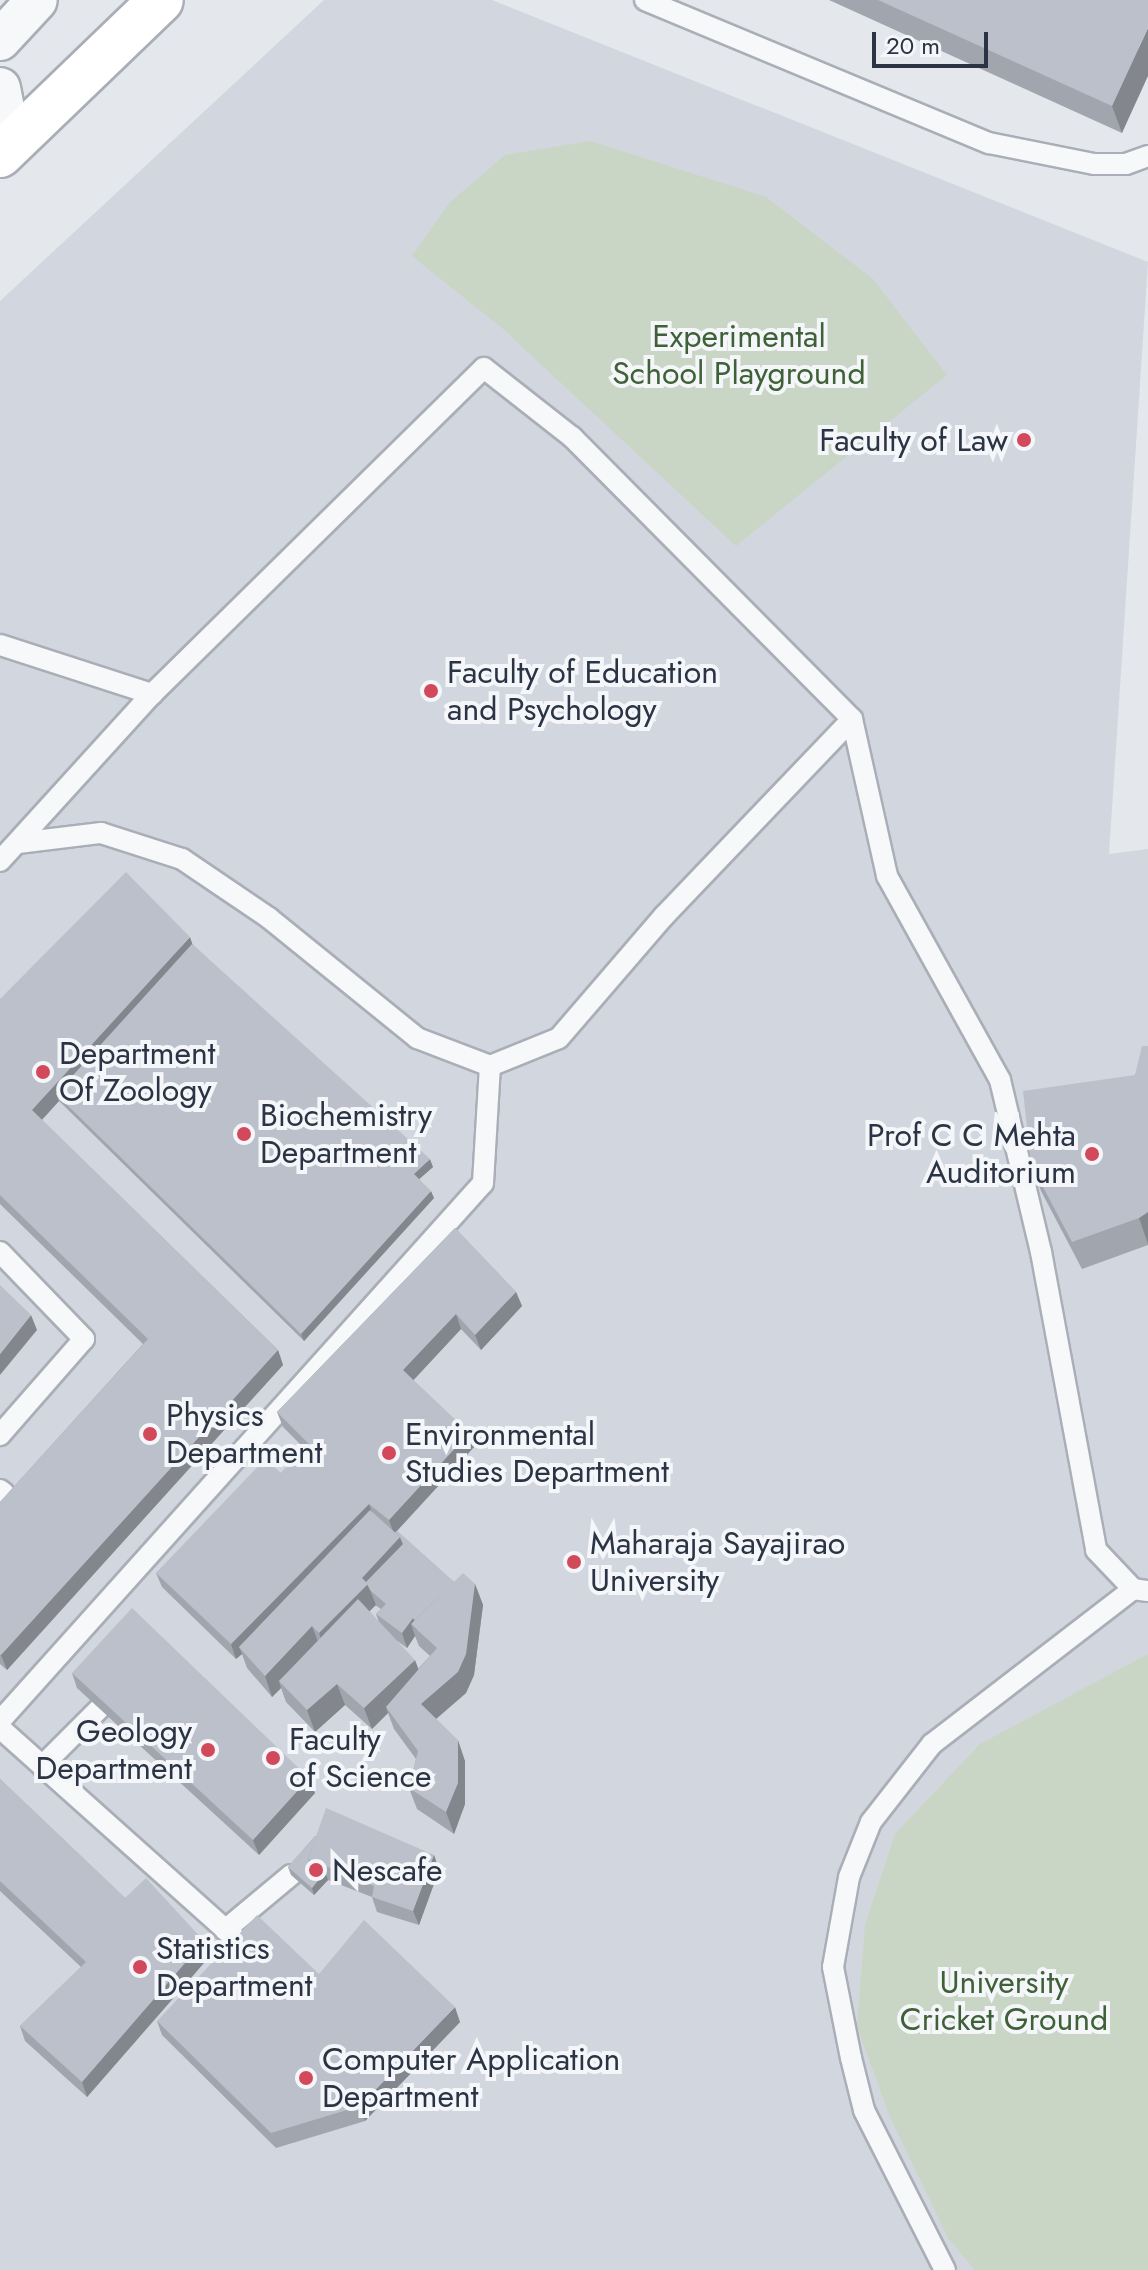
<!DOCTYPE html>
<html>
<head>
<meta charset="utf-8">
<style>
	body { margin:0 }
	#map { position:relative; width:1148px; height:2270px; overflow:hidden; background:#e4e7ec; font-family:Jost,sans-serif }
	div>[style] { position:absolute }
	.built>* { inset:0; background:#d2d6de }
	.green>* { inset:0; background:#c9d6c5 }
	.roads { filter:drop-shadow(2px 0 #a9aeb7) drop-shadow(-2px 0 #a9aeb7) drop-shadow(0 2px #a9aeb7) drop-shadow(0 -2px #a9aeb7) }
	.lane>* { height:20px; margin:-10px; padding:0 10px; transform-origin:10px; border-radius:10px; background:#f7f8fa }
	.street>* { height:40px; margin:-20px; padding:0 20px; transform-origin:20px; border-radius:20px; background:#f7f8fa }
	.secondary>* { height:44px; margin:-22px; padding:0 22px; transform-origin:22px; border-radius:22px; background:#fff }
	.wall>* { inset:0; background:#a1a5ae }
	.shaded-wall>* { inset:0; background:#83868d }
	.building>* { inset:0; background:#bbc0ca }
	.dots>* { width:22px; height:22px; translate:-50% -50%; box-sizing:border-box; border:4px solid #f4f6f9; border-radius:50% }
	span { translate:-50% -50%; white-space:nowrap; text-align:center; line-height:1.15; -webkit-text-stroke:8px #f4f6f9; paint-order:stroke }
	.park-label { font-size:32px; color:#3f6138 }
	.poi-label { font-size:32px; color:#2b3445 }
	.right { translate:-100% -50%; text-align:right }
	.left { translate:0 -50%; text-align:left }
	.scale { position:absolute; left:872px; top:32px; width:116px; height:36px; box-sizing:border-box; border:4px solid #2b3445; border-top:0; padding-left:10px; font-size:24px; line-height:28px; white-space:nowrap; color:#2b3445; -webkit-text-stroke:6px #f4f6f9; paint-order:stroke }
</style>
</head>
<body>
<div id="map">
	<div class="built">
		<i style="clip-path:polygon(324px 0,492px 0,1148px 262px,1109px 854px,1148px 849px,1148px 2270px,0 2270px,0 301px)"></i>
	</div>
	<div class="green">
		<i style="clip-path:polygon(590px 141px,766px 197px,873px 279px,947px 375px,736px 546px,503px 329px,412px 256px,450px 202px,505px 155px)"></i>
		<i style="clip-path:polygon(1148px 1654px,1148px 2270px,975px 2270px,948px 2238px,890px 2117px,857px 2026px,865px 1925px,895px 1834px,980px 1744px)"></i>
	</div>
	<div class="roads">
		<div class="lane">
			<i style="left:645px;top:0;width:373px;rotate:22.6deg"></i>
			<i style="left:989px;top:143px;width:107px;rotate:11.3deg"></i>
			<i style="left:1094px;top:164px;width:32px"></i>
			<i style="left:1126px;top:164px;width:23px;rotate:-20deg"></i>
			<i style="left:0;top:645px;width:160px;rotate:17.9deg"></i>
			<i style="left:18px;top:843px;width:84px;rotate:-6.9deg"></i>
			<i style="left:101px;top:833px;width:85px;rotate:17.8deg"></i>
			<i style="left:182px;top:859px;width:105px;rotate:34.1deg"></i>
			<i style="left:269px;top:918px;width:191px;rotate:39deg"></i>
			<i style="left:417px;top:1038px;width:78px;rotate:21deg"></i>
			<i style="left:490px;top:1066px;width:74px;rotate:-22.1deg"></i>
			<i style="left:559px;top:1038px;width:161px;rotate:-49.3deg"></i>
			<i style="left:664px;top:916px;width:272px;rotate:-46.3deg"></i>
			<i style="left:0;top:861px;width:226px;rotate:-47.7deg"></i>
			<i style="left:152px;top:694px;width:465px;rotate:-44.5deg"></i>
			<i style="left:484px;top:368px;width:112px;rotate:38.1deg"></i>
			<i style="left:572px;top:437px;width:397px;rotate:45.2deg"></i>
			<i style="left:852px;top:719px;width:161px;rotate:77.4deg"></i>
			<i style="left:887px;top:876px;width:233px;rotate:61deg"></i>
			<i style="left:1000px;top:1080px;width:177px;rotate:76.6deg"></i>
			<i style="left:1041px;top:1252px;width:303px;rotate:79.5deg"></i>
			<i style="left:1096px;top:1550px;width:54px;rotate:46.5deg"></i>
			<i style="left:1133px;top:1589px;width:15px;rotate:8deg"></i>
			<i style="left:0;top:1252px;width:121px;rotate:46deg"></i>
			<i style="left:84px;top:1339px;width:128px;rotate:131.2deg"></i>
			<i style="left:0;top:1490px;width:5px;rotate:37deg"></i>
			<i style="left:0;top:1721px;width:723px;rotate:-48.08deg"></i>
			<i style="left:483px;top:1183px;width:117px;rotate:-86.6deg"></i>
			<i style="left:0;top:1728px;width:329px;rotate:41.8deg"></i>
			<i style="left:42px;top:1766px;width:82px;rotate:-45deg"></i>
			<i style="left:225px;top:1930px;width:86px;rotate:-39.8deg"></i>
			<i style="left:945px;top:2270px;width:179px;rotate:-116.9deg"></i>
			<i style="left:864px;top:2110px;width:54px;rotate:-104deg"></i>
			<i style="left:851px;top:2058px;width:93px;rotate:-101.2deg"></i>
			<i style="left:833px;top:1967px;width:91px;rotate:-79.9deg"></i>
			<i style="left:849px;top:1877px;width:59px;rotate:-68.2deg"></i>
			<i style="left:871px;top:1822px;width:99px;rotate:-52deg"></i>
			<i style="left:932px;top:1744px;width:254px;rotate:-37.6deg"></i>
		</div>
		<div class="street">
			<i style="left:0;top:40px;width:54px;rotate:-47.2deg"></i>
			<i style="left:0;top:88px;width:57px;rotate:78.9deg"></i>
		</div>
		<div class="secondary">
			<i style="left:0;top:155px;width:223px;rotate:-43.9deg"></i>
		</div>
	</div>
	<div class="wall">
		<i style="clip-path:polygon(829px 0,1148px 0,1122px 133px)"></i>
		<i style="clip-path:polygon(192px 944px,433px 1167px,419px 1179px,434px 1198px,304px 1341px,59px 1101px,42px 1120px,278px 1350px,283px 1365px,7px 1670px,0 1664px,0 1502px,143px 1344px,0 1204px,0 999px)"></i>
		<i style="clip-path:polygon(1148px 1046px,1148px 1245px,1082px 1269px,1041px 1191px,1031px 1164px,1135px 1075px)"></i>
		<i style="clip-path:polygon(evenodd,455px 1228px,516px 1292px,522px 1306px,481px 1350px,461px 1329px,413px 1380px,469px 1433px,474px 1447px,397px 1531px,454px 1582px,475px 1584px,483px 1605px,474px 1675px,466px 1693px,436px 1719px,465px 1761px,465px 1804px,454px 1834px,417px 1809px,409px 1788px,416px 1759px,394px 1729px,388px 1713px,372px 1729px,345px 1705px,315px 1732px,286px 1702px,281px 1688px,272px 1697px,247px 1668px,242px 1654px,236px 1659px,162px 1587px,156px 1573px,281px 1473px,305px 1449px,283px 1427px,277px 1412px,455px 1228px,375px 1605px,381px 1609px,376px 1614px,379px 1622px,369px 1611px,375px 1605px,455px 1228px,415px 1636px,419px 1646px,430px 1656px,418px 1669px,396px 1640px,407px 1648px,415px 1636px)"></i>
		<i style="clip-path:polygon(72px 1673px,315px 1793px,259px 1855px,77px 1688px)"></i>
		<i style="clip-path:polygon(0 1779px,125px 1898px,210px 1956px,87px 2097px,25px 2041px,20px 2026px,81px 1967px,0 1891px)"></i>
		<i style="clip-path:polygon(315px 1836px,434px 1855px,439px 1870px,419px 1925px,377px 1912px,372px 1897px,328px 1880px,314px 1895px,291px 1875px,288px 1867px)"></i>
		<i style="clip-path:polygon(319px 1974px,460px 2022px,365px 2121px,276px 2148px,162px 2035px,157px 2021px)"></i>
	</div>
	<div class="shaded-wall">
		<i style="clip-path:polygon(1148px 28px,1148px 76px,1122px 133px,1112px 106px)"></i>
		<i style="clip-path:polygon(190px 937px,195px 952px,56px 1094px,59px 1101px,37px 1125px,32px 1110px)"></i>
		<i style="clip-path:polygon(430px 1159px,433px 1167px,416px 1182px,414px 1174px)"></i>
		<i style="clip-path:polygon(431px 1191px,434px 1198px,304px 1341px,301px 1334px)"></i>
		<i style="clip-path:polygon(1148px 1212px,1148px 1244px,1139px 1218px)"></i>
		<i style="clip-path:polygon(516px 1292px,522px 1306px,481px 1350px,475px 1335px)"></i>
		<i style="clip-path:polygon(456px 1314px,461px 1329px,409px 1385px,403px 1370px)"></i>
		<i style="clip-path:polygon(31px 1315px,37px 1330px,0 1375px,0 1354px)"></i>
		<i style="clip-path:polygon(278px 1350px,283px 1365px,7px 1670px,1px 1655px)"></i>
		<i style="clip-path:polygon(469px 1433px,474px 1447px,394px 1534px,389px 1520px)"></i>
		<i style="clip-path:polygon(369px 1504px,374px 1519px,239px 1647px,242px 1654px,236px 1659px,231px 1644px)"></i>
		<i style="clip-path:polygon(400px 1537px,408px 1558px,370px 1590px,376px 1605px,326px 1654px,319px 1633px,362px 1578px)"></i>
		<i style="clip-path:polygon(475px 1584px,483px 1605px,474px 1675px,466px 1693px,429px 1725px,421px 1704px)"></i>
		<i style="clip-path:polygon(413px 1618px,417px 1630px,411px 1624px,415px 1636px,407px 1648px,402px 1633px)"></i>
		<i style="clip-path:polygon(312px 1626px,320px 1647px,279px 1681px,281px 1688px,272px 1697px,265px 1676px)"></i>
		<i style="clip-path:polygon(415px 1660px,423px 1681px,386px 1707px,388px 1713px,372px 1729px,364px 1708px)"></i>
		<i style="clip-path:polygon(337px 1684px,345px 1705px,315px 1732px,307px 1710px)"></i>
		<i style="clip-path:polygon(458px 1740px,465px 1761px,465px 1804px,454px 1834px,446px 1812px)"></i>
		<i style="clip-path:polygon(309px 1778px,315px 1793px,259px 1855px,253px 1840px)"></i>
		<i style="clip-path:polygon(434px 1855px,439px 1870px,419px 1925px,413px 1911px)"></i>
		<i style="clip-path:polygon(325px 1872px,328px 1880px,314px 1895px,312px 1888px)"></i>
		<i style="clip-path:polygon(204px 1941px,210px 1956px,87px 2097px,82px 2082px)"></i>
		<i style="clip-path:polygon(455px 2007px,460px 2022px,365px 2121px,360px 2106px)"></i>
	</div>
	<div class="building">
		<i style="clip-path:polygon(878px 0,1148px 0,1148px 28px,1112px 106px)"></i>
		<i style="clip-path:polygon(126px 872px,190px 937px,32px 1110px,278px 1350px,1px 1655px,0 1654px,0 1502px,148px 1339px,0 1195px,0 999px)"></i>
		<i style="clip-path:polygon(192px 944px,430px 1159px,414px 1174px,431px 1191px,301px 1334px,56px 1094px)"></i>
		<i style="clip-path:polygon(1142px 1046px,1148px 1046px,1148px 1212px,1139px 1218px,1072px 1242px,1031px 1164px,1023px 1091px,1135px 1075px)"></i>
		<i style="clip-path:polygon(455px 1228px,516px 1292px,475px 1335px,456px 1314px,403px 1370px,469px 1433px,389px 1520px,369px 1504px,231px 1644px,156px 1573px,265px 1459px,281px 1473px,310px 1445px,277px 1412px)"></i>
		<i style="clip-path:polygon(0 1285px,31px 1315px,0 1354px)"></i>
		<i style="clip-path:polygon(370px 1510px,400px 1537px,362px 1578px,368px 1584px,319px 1633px,312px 1626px,265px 1676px,239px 1647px)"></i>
		<i style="clip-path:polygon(397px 1531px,454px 1582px,415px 1620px,413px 1618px,402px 1633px,376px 1614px,386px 1604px,370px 1590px,366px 1582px,403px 1544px,400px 1537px,395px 1532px)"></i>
		<i style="clip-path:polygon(463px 1573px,475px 1584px,466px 1654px,458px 1672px,421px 1704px,458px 1740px,458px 1783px,446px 1812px,409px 1788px,418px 1751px,386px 1707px,437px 1648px,411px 1624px)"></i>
		<i style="clip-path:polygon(358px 1599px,415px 1660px,364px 1708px,337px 1684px,307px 1710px,279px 1681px)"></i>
		<i style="clip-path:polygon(132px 1608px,309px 1778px,253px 1840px,72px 1673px)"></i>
		<i style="clip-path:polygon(0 1779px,125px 1898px,146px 1878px,204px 1941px,82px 2082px,20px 2026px,86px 1962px,0 1881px)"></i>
		<i style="clip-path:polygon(326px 1808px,434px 1855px,413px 1911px,372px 1897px,374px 1886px,308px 1859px)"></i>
		<i style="clip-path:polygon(315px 1836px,316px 1837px,308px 1859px,311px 1866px,325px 1872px,312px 1888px,288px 1867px)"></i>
		<i style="clip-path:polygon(257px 1915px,319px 1974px,364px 1920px,455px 2007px,360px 2106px,271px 2133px,157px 2021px)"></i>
	</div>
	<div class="dots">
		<i style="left:1024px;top:440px;background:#d1495b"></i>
		<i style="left:431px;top:691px;background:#d1495b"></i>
		<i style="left:43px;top:1072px;background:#d1495b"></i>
		<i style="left:244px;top:1134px;background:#d1495b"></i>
		<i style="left:1092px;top:1154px;background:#d1495b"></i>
		<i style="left:150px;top:1434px;background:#d1495b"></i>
		<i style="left:389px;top:1453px;background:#d1495b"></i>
		<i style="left:574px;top:1562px;background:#d1495b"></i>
		<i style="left:208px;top:1750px;background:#d1495b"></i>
		<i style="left:273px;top:1758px;background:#d1495b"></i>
		<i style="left:316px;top:1870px;background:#d1495b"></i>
		<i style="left:140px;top:1967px;background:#d1495b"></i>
		<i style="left:306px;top:2078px;background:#d1495b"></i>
	</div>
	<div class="park-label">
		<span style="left:739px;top:355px">Experimental<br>School Playground</span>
		<span style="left:1004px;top:2001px">University<br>Cricket Ground</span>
	</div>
	<div class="poi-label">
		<span class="right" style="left:1008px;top:440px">Faculty of Law</span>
		<span class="left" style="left:447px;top:691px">Faculty of Education<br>and Psychology</span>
		<span class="left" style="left:59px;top:1072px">Department<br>Of Zoology</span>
		<span class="left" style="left:260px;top:1134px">Biochemistry<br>Department</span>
		<span class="right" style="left:1076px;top:1154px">Prof C C Mehta<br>Auditorium</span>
		<span class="left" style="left:166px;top:1434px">Physics<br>Department</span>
		<span class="left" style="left:405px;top:1453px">Environmental<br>Studies Department</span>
		<span class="left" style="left:590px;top:1562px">Maharaja Sayajirao<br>University</span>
		<span class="right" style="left:192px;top:1750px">Geology<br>Department</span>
		<span class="left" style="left:289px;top:1758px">Faculty<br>of Science</span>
		<span class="left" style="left:332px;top:1870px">Nescafe</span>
		<span class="left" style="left:156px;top:1967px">Statistics<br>Department</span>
		<span class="left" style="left:322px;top:2078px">Computer Application<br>Department</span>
	</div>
	<div class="scale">20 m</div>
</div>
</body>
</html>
